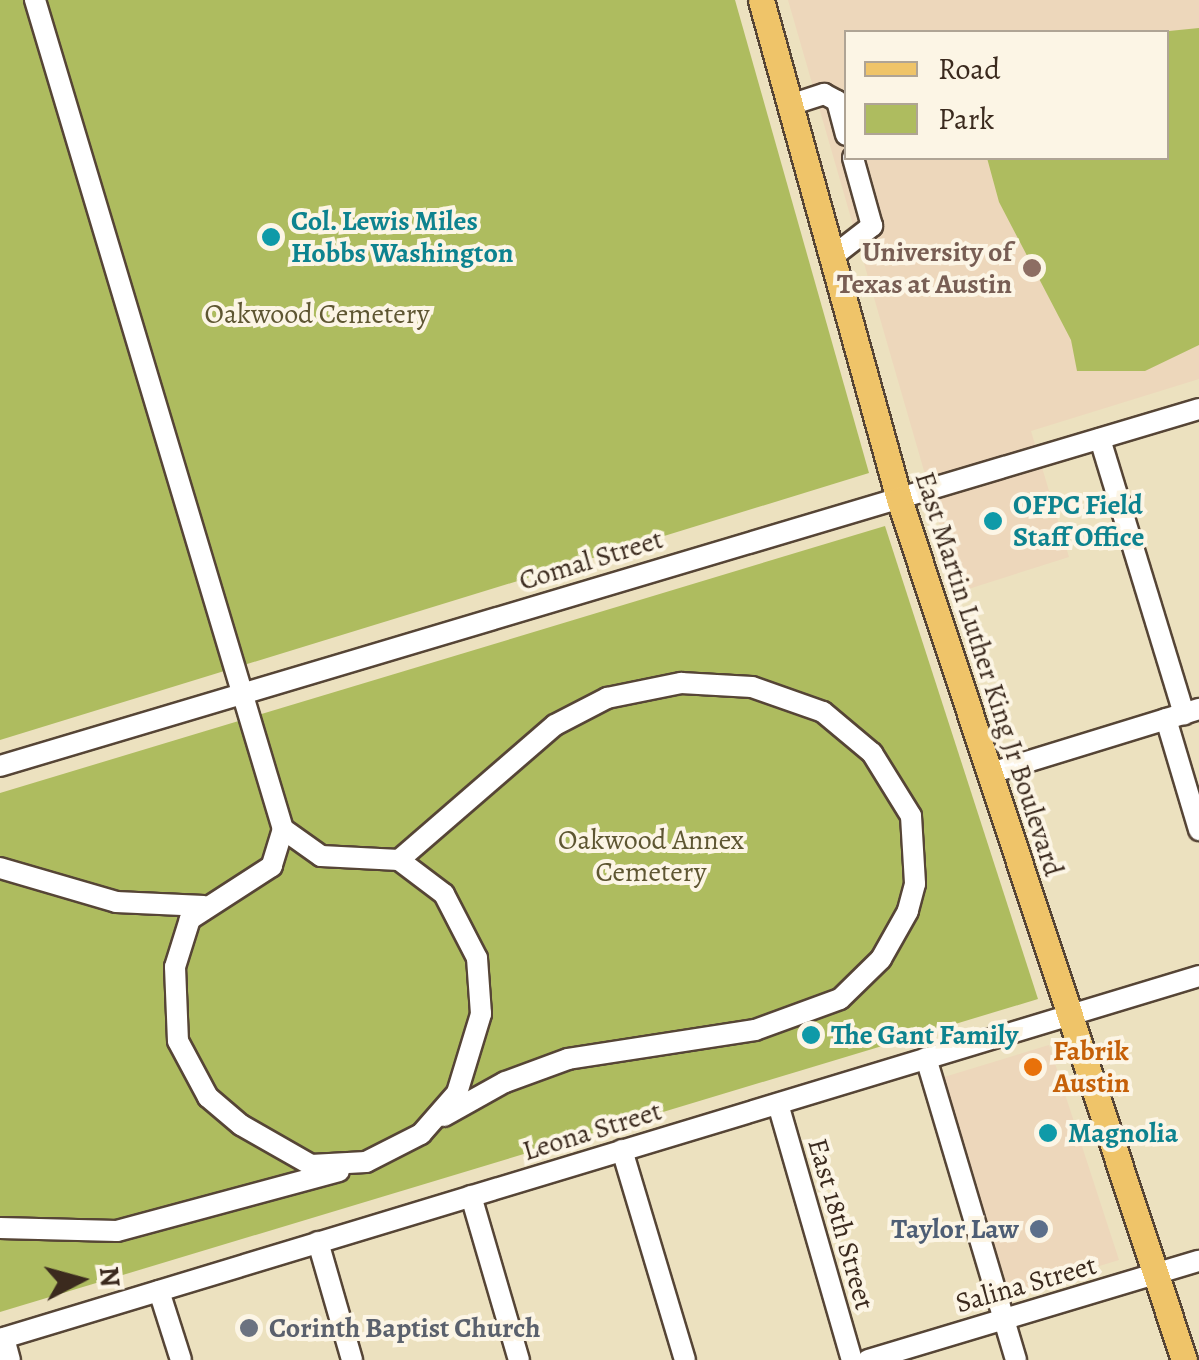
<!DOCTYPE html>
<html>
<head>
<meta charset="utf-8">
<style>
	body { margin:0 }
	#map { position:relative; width:1199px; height:1360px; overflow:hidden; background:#ece1bf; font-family:Alegreya,serif }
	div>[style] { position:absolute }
	.built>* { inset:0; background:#edd7bb }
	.green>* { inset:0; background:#aebc5f }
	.roads { filter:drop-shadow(2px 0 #564536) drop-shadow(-2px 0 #564536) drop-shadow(0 2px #564536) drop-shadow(0 -2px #564536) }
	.minor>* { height:20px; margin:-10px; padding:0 10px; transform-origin:10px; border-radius:10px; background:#fff }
	.major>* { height:25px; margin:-12.5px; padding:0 12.5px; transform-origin:12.5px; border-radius:12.5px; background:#efc469 }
	.dots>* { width:28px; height:28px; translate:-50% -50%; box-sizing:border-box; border:5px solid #fcf5e5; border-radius:50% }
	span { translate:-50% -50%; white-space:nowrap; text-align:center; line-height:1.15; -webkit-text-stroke:8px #fcf5e5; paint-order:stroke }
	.culture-label { font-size:28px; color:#0d838f; font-weight:700 }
	.left { translate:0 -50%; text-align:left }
	.education-label { font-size:28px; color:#785e54; font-weight:700 }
	.right { translate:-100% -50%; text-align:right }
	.park-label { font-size:28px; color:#5e5632 }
	.street-label { font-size:28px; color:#3b2a1e }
	.food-label { font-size:28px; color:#c56008; font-weight:700 }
	.service-label { font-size:28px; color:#4e5e75; font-weight:700 }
	.worship-label { font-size:28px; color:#5b616d; font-weight:700 }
	.legend { position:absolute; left:844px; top:30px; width:325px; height:130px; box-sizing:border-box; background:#fcf5e5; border:2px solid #afa495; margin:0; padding:12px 18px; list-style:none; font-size:30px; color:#3b2a1e }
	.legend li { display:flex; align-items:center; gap:20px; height:50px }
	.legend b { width:50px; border:2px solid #afa495 }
	.north { position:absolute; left:30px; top:1230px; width:100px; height:100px; -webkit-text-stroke:8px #fcf5e5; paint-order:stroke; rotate:84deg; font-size:28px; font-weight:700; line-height:40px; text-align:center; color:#3b2a1e }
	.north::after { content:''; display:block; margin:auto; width:35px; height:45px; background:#3b2a1e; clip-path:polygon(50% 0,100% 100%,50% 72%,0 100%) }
</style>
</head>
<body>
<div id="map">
	<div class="built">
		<i style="clip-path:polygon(evenodd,788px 0,1199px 0,1199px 379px,1031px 431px,1069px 557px,959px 592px,788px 0,846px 32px,1166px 32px,1166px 158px,846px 158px,846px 32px)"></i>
		<i style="clip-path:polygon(1049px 1045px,1119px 1260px,1005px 1295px,941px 1078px)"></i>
	</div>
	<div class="green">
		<i style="clip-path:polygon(0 0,735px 0,869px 473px,0 740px)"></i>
		<i style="clip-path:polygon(1199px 28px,1199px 345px,1145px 371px,1077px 371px,1071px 340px,999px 202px,987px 158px,1166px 158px,1166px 32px,1159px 32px)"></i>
		<i style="clip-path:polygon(885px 526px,1038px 999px,0 1312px,0 793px)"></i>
	</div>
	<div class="roads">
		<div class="minor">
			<i style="left:35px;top:0;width:865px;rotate:73.35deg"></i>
			<i style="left:283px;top:829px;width:39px;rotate:107deg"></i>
			<i style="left:272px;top:866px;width:98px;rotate:147.1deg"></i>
			<i style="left:190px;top:919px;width:50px;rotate:107.4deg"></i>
			<i style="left:175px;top:967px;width:74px;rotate:87.7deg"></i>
			<i style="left:178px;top:1041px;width:64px;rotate:61.8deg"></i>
			<i style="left:208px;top:1097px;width:43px;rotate:40.3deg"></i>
			<i style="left:241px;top:1125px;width:81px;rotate:29.7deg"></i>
			<i style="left:311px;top:1165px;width:55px;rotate:-3.1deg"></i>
			<i style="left:366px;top:1162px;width:62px;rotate:-27deg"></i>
			<i style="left:421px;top:1134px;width:55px;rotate:-48.7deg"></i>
			<i style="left:457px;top:1093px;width:83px;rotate:-73.1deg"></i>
			<i style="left:481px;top:1014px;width:56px;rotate:-94.1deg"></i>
			<i style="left:477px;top:958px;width:72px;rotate:-117.3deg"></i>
			<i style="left:444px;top:894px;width:56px;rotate:-142.9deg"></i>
			<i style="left:399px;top:860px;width:78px;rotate:-177.1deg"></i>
			<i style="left:321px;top:856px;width:47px;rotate:-144.6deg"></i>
			<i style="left:790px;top:105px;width:36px;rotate:-18deg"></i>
			<i style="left:824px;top:94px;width:15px;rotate:28deg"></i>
			<i style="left:837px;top:101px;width:35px;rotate:75deg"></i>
			<i style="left:832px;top:257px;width:51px;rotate:-37.8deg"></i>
			<i style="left:872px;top:226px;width:71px;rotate:-105.6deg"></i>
			<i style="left:1100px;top:439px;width:288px;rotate:73deg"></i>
			<i style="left:1166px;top:719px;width:116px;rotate:73.4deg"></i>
			<i style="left:0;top:766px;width:1251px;rotate:-16.58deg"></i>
			<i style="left:991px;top:773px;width:218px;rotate:-17.1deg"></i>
			<i style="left:399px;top:860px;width:206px;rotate:-40.9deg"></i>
			<i style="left:555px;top:725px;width:59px;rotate:-27.4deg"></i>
			<i style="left:607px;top:698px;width:76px;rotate:-11.5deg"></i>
			<i style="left:681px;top:683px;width:71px;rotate:3.2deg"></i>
			<i style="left:752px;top:687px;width:75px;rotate:19.4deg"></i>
			<i style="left:823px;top:712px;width:64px;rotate:39.9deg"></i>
			<i style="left:872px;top:753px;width:74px;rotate:58.2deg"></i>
			<i style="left:911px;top:816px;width:68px;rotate:86.6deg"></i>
			<i style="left:915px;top:884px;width:28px;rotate:105deg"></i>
			<i style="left:908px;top:911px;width:55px;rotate:119.4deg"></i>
			<i style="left:881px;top:959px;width:57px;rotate:135.7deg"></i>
			<i style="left:840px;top:999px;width:90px;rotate:160deg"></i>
			<i style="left:755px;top:1030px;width:189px;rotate:171.2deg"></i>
			<i style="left:568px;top:1059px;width:67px;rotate:159.9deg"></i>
			<i style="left:505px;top:1082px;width:70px;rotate:150.9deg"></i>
			<i style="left:0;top:868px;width:121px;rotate:16.3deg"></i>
			<i style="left:116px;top:902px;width:88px;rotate:2.6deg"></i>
			<i style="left:926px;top:1058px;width:315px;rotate:73.4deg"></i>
			<i style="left:778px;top:1104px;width:266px;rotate:73.9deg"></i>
			<i style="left:622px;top:1150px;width:219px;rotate:73.3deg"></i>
			<i style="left:471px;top:1196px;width:171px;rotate:73.7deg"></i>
			<i style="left:0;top:1228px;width:117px;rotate:1.5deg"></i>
			<i style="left:117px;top:1231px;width:230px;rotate:-15.1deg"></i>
			<i style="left:318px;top:1242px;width:123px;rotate:73.9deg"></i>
			<i style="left:159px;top:1291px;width:72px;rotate:72.3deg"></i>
			<i style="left:4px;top:1338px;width:23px;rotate:75deg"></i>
			<i style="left:0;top:1339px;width:1253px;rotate:-16.84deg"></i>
			<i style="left:868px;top:1360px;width:345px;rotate:-16.7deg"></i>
		</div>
		<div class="major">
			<i style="left:761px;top:0;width:518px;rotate:74.54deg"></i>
			<i style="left:899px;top:499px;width:907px;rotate:71.68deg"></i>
		</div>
	</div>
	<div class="dots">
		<i style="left:271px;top:237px;background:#0f9aa8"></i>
		<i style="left:1032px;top:268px;background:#8d6e63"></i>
		<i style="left:993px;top:521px;background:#0f9aa8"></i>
		<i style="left:811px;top:1035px;background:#0f9aa8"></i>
		<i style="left:1033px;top:1067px;background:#e8710a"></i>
		<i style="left:1048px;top:1133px;background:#0f9aa8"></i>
		<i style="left:1039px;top:1229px;background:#5c6f8a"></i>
		<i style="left:249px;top:1328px;background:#6b7280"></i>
	</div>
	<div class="culture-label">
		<span class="left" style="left:291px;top:237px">Col. Lewis Miles<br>Hobbs Washington</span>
		<span class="left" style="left:1013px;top:521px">OFPC Field<br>Staff Office</span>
		<span class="left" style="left:831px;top:1035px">The Gant Family</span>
		<span class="left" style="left:1068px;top:1133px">Magnolia</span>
	</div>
	<div class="education-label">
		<span class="right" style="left:1012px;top:268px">University of<br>Texas at Austin</span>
	</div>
	<div class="park-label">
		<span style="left:317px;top:314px">Oakwood Cemetery</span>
		<span style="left:651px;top:856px">Oakwood Annex<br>Cemetery</span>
	</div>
	<div class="street-label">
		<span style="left:591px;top:560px;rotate:-17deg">Comal Street</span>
		<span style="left:989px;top:674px;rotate:72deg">East Martin Luther King Jr Boulevard</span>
		<span style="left:592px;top:1131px;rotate:-17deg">Leona Street</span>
		<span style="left:841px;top:1224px;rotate:74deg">East 18th Street</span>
		<span style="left:1026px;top:1284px;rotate:-16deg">Salina Street</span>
	</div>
	<div class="food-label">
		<span class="left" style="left:1053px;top:1067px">Fabrik<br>Austin</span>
	</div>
	<div class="service-label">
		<span class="right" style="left:1019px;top:1229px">Taylor Law</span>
	</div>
	<div class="worship-label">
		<span class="left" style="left:269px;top:1328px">Corinth Baptist Church</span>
	</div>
	<ul class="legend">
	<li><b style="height:12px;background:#efc469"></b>Road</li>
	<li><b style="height:28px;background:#aebc5f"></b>Park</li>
	</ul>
	<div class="north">N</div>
</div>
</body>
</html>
